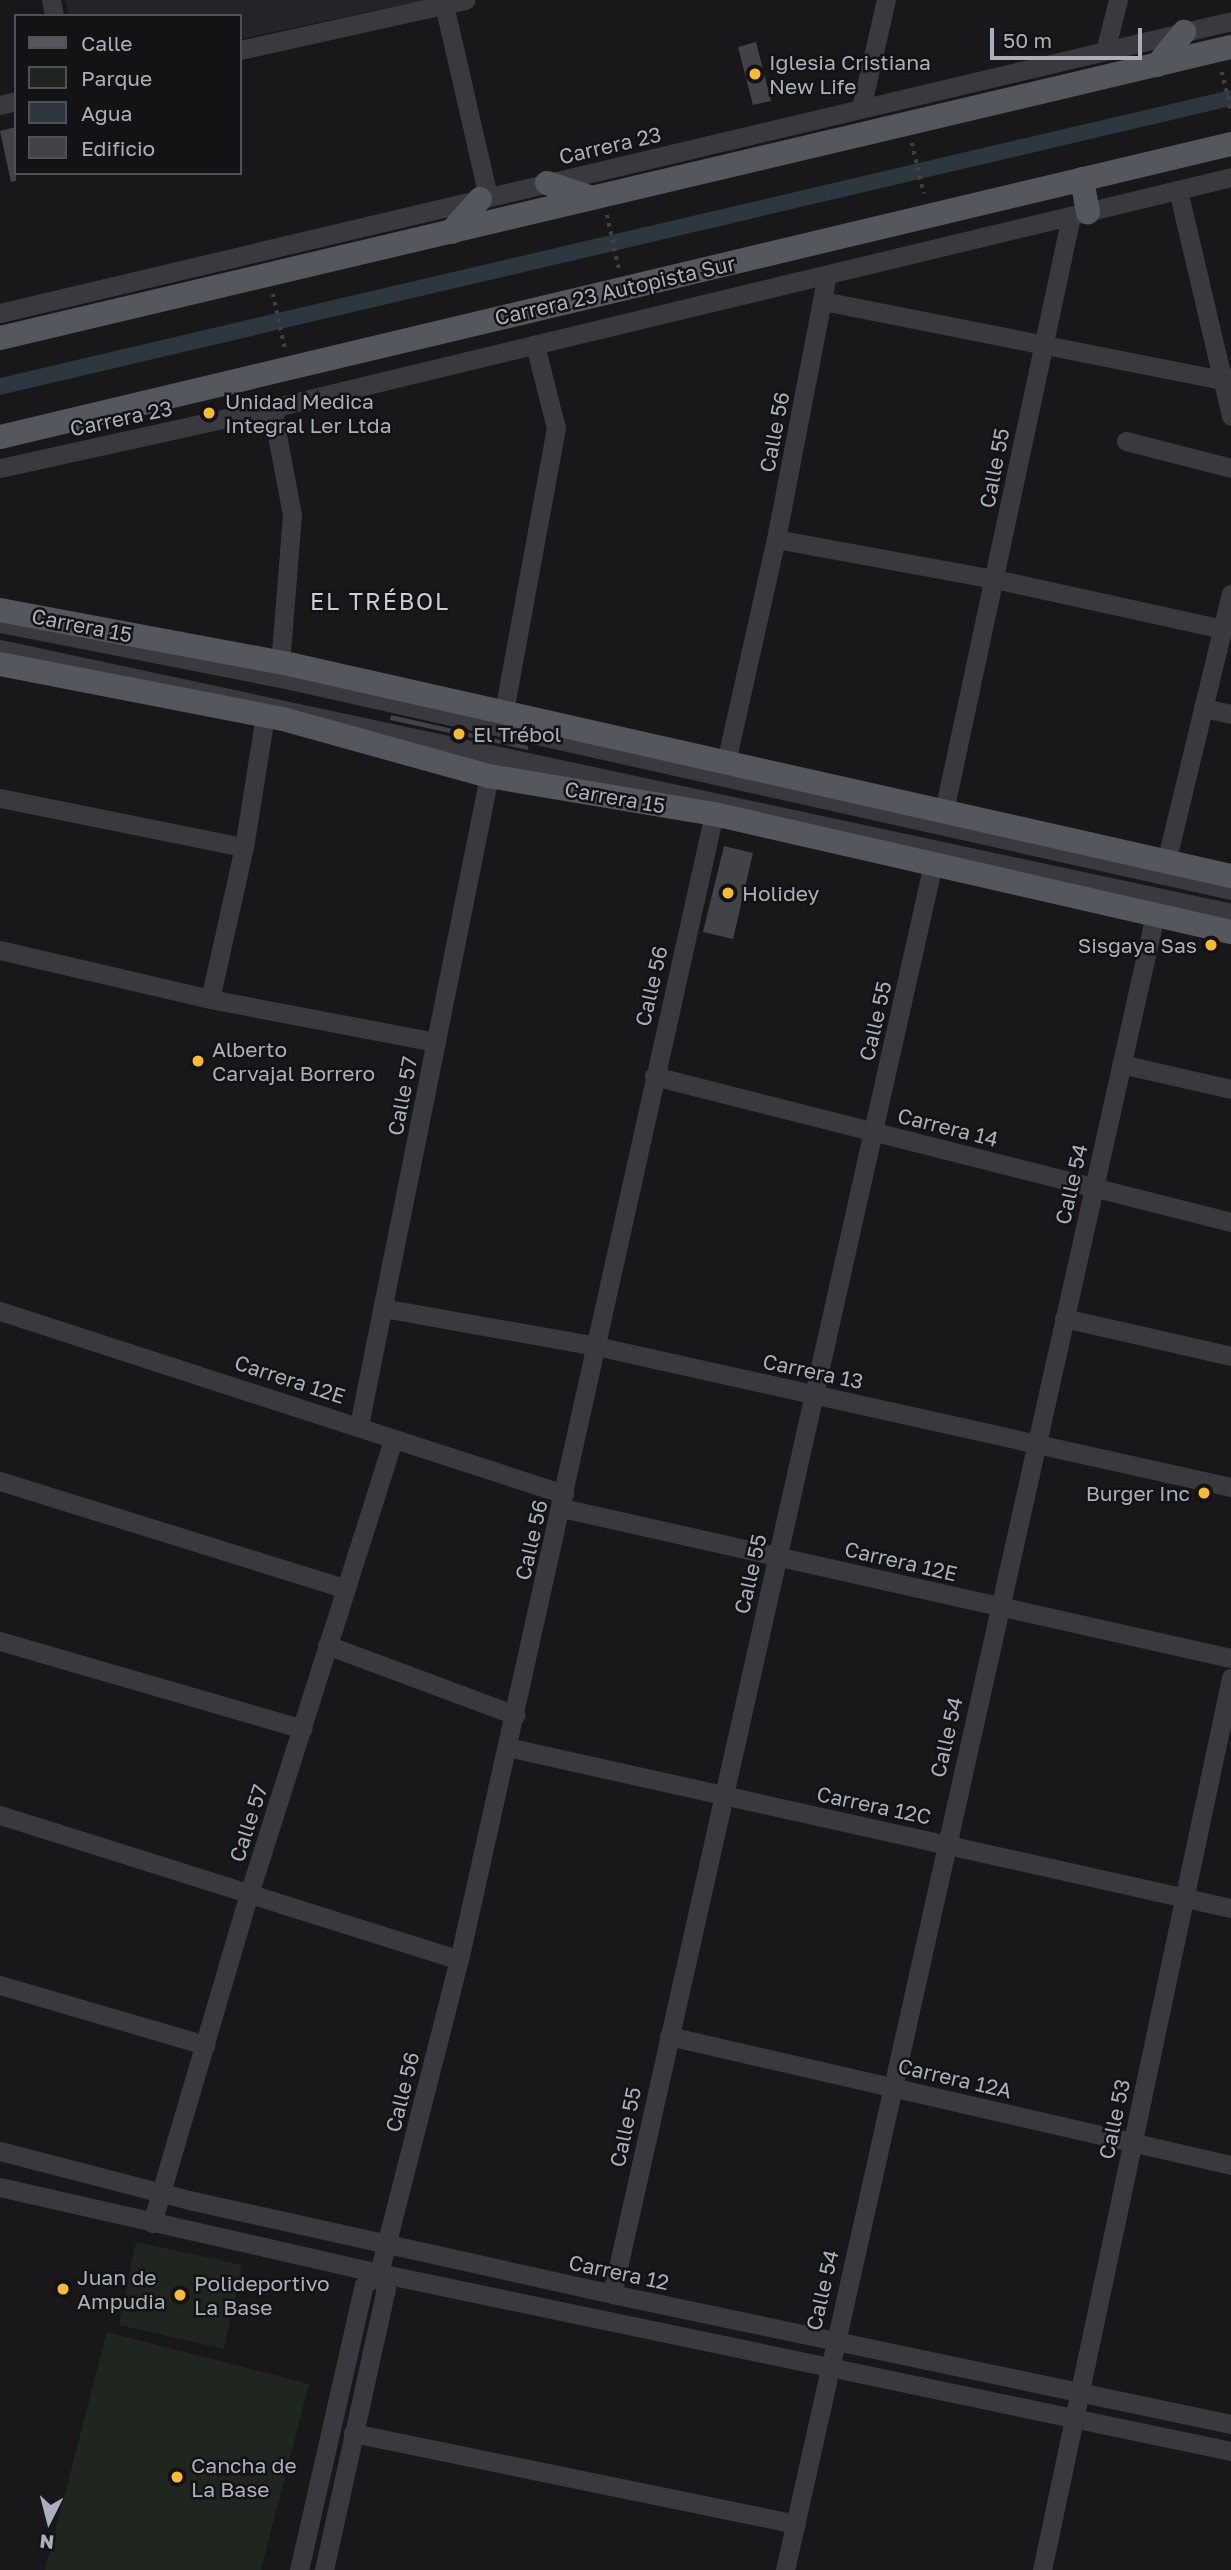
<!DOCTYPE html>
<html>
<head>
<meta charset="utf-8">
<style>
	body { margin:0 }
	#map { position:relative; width:1231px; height:2570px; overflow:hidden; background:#18181b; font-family:"Golos Text",sans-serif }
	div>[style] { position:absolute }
	.built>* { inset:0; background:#242428 }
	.green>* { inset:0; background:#1e261f }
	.water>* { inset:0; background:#2d3740 }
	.building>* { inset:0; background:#424348 }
	.path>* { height:3.5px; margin-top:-1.75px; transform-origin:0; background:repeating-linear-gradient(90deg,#3f4147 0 3.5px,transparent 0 8.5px) }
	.minor>* { height:19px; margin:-9.5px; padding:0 9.5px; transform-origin:9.5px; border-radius:9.5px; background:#393a40 }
	.major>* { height:24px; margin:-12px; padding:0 12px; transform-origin:12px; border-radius:12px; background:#55575f }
	.dots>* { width:19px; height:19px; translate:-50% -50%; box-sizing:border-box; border:4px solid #131316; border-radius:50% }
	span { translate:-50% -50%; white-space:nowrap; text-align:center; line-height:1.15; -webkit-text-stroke:5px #131316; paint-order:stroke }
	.poi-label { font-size:21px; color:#aaafbb }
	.left { translate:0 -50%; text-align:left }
	.right { translate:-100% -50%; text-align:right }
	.street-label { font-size:21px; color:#aaafbb }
	.neighbourhood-label { font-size:23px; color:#cbced7; letter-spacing:2px }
	.legend { position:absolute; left:14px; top:14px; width:228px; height:161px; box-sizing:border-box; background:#131316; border:2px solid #4f5158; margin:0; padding:9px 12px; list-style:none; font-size:21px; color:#aaafbb }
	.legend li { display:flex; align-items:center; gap:14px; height:35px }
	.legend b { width:35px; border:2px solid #4f5158 }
	.north { position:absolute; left:14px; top:2486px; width:70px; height:70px; -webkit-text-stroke:5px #131316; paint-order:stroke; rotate:186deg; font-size:19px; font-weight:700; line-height:28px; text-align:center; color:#aaafbb }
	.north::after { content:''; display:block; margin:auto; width:24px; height:32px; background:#aaafbb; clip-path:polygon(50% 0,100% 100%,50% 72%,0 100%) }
	.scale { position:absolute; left:990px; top:28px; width:152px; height:32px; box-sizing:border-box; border:4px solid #aaafbb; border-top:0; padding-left:9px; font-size:21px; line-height:24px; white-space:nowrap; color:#aaafbb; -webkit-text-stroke:5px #131316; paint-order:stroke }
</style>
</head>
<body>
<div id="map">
	<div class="built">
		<i style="clip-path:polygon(65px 0,425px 0,240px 39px,240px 16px,69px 16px)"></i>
	</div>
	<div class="green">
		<i style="clip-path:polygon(136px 2242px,242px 2265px,224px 2349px,119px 2325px)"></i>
		<i style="clip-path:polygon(107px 2332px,309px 2384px,261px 2570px,45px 2570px)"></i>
	</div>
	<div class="water">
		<i style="clip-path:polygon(1231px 90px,1231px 106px,0 395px,0 378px)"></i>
	</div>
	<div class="building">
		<i style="clip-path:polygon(756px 42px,771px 101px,753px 105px,738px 47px)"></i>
		<i style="clip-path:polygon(16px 127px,16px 181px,11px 182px,0 131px)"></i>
		<i style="clip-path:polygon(391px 715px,528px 746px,528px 750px,390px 720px)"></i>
		<i style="clip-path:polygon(724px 846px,753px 853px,733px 939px,703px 932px)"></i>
	</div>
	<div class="path">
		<i style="left:1222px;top:72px;width:40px;rotate:77deg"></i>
		<i style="left:912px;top:143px;width:52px;rotate:76.8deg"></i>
		<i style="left:607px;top:215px;width:55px;rotate:77.5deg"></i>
		<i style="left:273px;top:294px;width:55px;rotate:77.5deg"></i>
	</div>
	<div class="minor">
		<i style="left:51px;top:0;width:16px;rotate:79deg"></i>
		<i style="left:443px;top:0;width:202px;rotate:77.1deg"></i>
		<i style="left:240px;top:50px;width:231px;rotate:-12.5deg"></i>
		<i style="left:1105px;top:51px;width:53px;rotate:-75.7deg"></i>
		<i style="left:0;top:105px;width:16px;rotate:-14deg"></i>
		<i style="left:861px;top:108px;width:111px;rotate:-77deg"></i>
		<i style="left:1178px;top:190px;width:232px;rotate:76.8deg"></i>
		<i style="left:823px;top:301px;width:408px;rotate:11.2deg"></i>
		<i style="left:1223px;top:380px;width:8px;rotate:-14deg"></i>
		<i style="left:0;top:313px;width:1265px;rotate:-13.34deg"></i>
		<i style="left:272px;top:408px;width:109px;rotate:79.4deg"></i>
		<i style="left:292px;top:515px;width:148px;rotate:94.6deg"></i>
		<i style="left:1126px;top:441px;width:108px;rotate:14.4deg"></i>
		<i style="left:0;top:468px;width:279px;rotate:-12.4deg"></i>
		<i style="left:272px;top:408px;width:986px;rotate:-13.54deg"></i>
		<i style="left:776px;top:539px;width:223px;rotate:10.4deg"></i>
		<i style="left:995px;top:579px;width:232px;rotate:12.4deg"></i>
		<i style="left:0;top:623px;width:296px;rotate:11.1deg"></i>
		<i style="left:290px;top:680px;width:964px;rotate:12.58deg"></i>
		<i style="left:0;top:649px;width:1259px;rotate:12.1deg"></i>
		<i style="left:1203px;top:708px;width:29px;rotate:12deg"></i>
		<i style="left:504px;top:711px;width:288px;rotate:-79.6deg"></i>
		<i style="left:556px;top:428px;width:86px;rotate:-104.2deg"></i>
		<i style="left:726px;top:762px;width:229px;rotate:-77.4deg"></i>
		<i style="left:776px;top:539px;width:269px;rotate:-79.1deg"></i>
		<i style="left:0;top:798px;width:249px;rotate:11.4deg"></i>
		<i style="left:944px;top:811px;width:608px;rotate:-77.95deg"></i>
		<i style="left:1166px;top:862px;width:276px;rotate:-76.4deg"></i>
		<i style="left:0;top:950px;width:216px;rotate:13.1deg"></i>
		<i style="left:210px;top:999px;width:230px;rotate:10.8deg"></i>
		<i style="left:210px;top:999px;width:156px;rotate:-77.4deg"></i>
		<i style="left:244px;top:847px;width:133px;rotate:-80.9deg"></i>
		<i style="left:1121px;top:1064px;width:113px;rotate:12.8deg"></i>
		<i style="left:654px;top:1076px;width:595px;rotate:14.2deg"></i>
		<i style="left:383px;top:1308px;width:216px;rotate:10.1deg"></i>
		<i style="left:596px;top:1346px;width:650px;rotate:12.52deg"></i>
		<i style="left:0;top:1311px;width:593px;rotate:17.98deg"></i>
		<i style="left:1064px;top:1318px;width:171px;rotate:12.8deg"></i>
		<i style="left:359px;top:1425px;width:662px;rotate:-78.67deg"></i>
		<i style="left:0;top:1481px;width:362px;rotate:17.3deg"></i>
		<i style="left:562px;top:1508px;width:686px;rotate:12.64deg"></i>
		<i style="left:0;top:1641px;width:315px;rotate:16.2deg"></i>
		<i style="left:327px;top:1645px;width:201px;rotate:20.4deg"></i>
		<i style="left:507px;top:1747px;width:742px;rotate:12.54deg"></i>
		<i style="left:0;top:1815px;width:481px;rotate:17.5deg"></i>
		<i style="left:0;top:1985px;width:214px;rotate:16.3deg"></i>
		<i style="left:669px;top:2036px;width:577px;rotate:12.93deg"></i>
		<i style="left:0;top:2151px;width:195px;rotate:14.5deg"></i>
		<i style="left:189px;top:2200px;width:433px;rotate:12.5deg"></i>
		<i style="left:612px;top:2294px;width:633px;rotate:11.86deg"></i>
		<i style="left:0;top:2187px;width:389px;rotate:12.8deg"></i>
		<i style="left:379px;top:2273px;width:870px;rotate:11.8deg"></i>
		<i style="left:152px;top:2223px;width:343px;rotate:-73.6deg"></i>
		<i style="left:249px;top:1894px;width:477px;rotate:-72.4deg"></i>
		<i style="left:612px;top:2294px;width:1466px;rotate:-77.35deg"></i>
		<i style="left:353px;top:2433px;width:452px;rotate:11.6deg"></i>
		<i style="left:299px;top:2570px;width:292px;rotate:-77.2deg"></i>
		<i style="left:364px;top:2285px;width:19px;rotate:-39deg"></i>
		<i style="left:379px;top:2273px;width:323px;rotate:-75.7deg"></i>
		<i style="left:459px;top:1960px;width:1174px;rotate:-77.46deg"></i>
		<i style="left:324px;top:2570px;width:288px;rotate:-77.6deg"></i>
		<i style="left:386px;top:2289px;width:17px;rotate:-114deg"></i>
		<i style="left:785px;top:2570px;width:1696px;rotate:-77.4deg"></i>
		<i style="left:1042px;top:2570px;width:912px;rotate:-78.04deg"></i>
	</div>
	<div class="major">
		<i style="left:1157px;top:65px;width:43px;rotate:-50.7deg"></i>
		<i style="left:1082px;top:179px;width:34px;rotate:80deg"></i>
		<i style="left:547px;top:183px;width:47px;rotate:18.4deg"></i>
		<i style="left:451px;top:232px;width:44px;rotate:-48.7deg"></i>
		<i style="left:0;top:338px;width:1265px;rotate:-13.3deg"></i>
		<i style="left:0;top:437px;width:1265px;rotate:-13.39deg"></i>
		<i style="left:0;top:610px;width:298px;rotate:10.6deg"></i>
		<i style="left:293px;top:665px;width:961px;rotate:12.68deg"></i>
		<i style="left:0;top:664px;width:288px;rotate:11deg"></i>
		<i style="left:283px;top:719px;width:214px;rotate:15.5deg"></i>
		<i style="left:489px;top:776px;width:228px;rotate:9.6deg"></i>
		<i style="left:714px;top:814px;width:530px;rotate:12.86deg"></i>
	</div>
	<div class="dots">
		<i style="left:755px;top:74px;background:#fdbb2e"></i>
		<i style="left:209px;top:413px;background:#fdbb2e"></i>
		<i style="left:459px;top:734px;background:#fdbb2e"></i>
		<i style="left:728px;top:893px;background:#fdbb2e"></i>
		<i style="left:1211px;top:945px;background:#fdbb2e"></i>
		<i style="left:198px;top:1061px;background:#fdbb2e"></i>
		<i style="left:1204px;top:1493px;background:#fdbb2e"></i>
		<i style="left:63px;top:2289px;background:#fdbb2e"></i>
		<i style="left:180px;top:2295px;background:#fdbb2e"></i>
		<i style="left:177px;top:2477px;background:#fdbb2e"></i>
	</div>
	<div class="poi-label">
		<span class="left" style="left:769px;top:74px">Iglesia Cristiana<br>New Life</span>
		<span class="left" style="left:225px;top:413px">Unidad Medica<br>Integral Ler Ltda</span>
		<span class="left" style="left:473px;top:734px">El Trébol</span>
		<span class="left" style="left:742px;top:893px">Holidey</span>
		<span class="right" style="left:1197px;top:945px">Sisgaya Sas</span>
		<span class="left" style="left:212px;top:1061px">Alberto<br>Carvajal Borrero</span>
		<span class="right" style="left:1190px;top:1493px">Burger Inc</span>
		<span class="left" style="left:77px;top:2289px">Juan de<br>Ampudia</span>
		<span class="left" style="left:194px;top:2295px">Polideportivo<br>La Base</span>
		<span class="left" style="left:191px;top:2477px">Cancha de<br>La Base</span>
	</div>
	<div class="street-label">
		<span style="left:610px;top:145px;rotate:-13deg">Carrera 23</span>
		<span style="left:615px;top:290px;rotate:-13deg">Carrera 23 Autopista Sur</span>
		<span style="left:121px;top:418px;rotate:-12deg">Carrera 23</span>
		<span style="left:774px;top:432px;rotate:-79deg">Calle 56</span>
		<span style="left:994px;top:468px;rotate:-79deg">Calle 55</span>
		<span style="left:82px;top:625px;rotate:11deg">Carrera 15</span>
		<span style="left:615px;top:797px;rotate:10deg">Carrera 15</span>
		<span style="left:651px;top:986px;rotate:-77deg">Calle 56</span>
		<span style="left:875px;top:1021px;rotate:-77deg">Calle 55</span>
		<span style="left:402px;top:1096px;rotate:-79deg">Calle 57</span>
		<span style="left:948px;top:1127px;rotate:14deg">Carrera 14</span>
		<span style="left:1071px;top:1184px;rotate:-77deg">Calle 54</span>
		<span style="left:813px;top:1371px;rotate:12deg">Carrera 13</span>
		<span style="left:290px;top:1379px;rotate:18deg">Carrera 12E</span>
		<span style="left:531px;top:1540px;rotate:-77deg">Calle 56</span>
		<span style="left:901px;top:1561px;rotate:13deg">Carrera 12E</span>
		<span style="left:750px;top:1574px;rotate:-77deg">Calle 55</span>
		<span style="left:946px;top:1737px;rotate:-77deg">Calle 54</span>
		<span style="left:874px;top:1805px;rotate:12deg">Carrera 12C</span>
		<span style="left:248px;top:1823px;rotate:-72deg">Calle 57</span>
		<span style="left:955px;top:2078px;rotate:13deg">Carrera 12A</span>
		<span style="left:402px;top:2092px;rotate:-76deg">Calle 56</span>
		<span style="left:1114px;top:2119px;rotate:-78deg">Calle 53</span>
		<span style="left:625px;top:2127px;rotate:-78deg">Calle 55</span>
		<span style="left:619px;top:2272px;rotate:12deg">Carrera 12</span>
		<span style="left:822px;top:2290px;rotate:-77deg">Calle 54</span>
	</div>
	<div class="neighbourhood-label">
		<span style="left:380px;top:601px">EL TRÉBOL</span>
	</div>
	<ul class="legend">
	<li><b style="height:9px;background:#55575f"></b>Calle</li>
	<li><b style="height:19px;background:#1e261f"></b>Parque</li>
	<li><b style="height:19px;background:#2d3740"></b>Agua</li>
	<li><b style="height:19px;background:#424348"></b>Edificio</li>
	</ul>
	<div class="north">N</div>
	<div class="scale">50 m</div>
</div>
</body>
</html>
